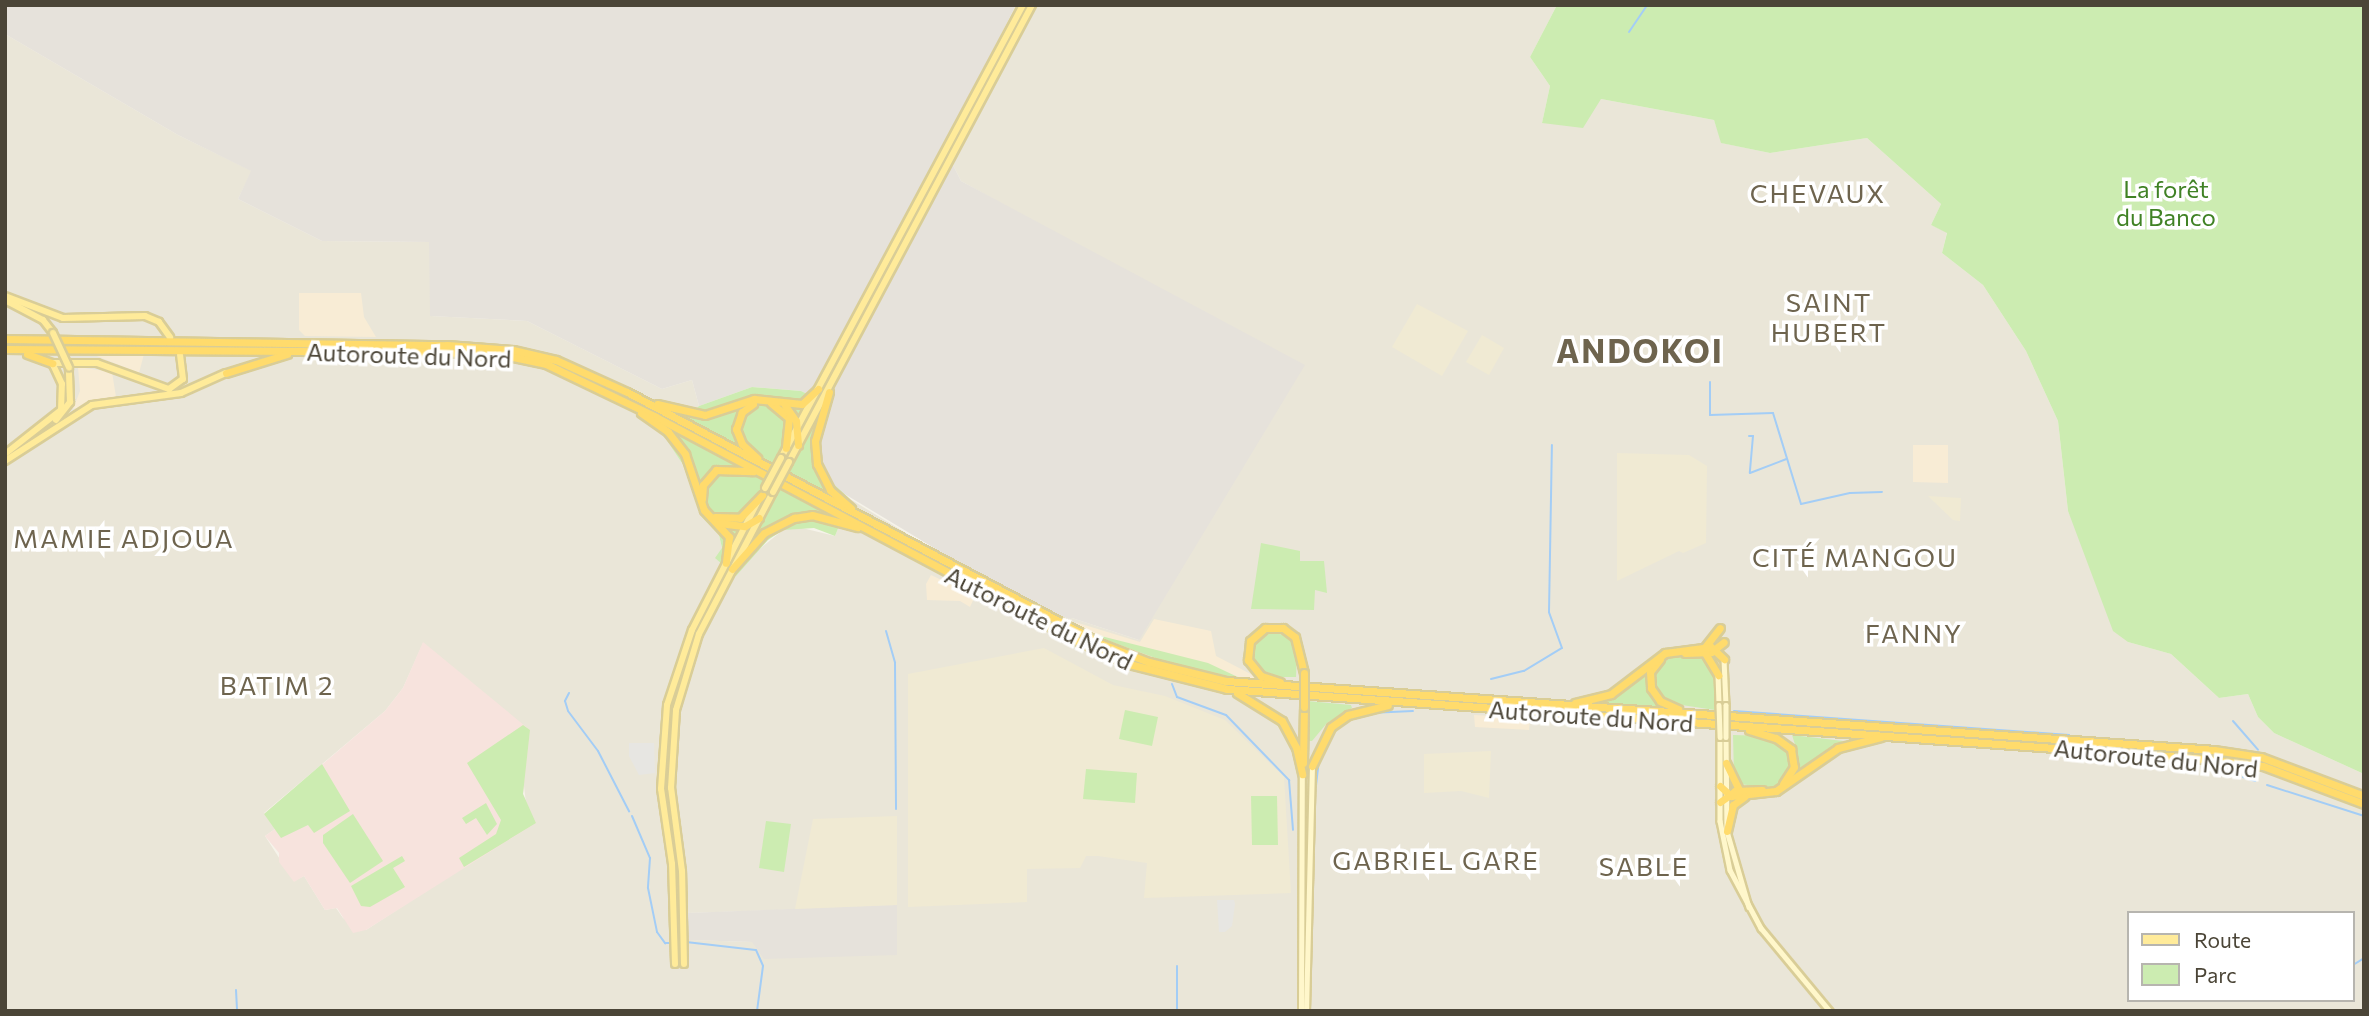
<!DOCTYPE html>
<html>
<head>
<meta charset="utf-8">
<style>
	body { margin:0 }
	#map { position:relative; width:2369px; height:1016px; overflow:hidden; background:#f6f3ea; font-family:Commissioner,sans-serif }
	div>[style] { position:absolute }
	.residential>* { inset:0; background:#eae6d8 }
	.commercial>* { inset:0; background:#f8ecd5 }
	.industrial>* { inset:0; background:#e6e2db }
	.education>* { inset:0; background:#f0ead3 }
	.medical>* { inset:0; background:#f7e3dd }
	.green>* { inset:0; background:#ccecb1 }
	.parking>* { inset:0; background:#e7e6e2 }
	.stream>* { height:2px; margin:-1px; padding:0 1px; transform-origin:1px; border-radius:1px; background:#a3cdf6 }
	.roads { filter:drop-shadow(2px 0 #d9cd97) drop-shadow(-2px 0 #d9cd97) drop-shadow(0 2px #d9cd97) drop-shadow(0 -2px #d9cd97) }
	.secondary>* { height:4.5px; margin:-2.25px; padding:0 2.25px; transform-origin:2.25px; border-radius:2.25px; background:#fff7cb }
	.primary>* { height:6px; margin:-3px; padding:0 3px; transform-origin:3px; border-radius:3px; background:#ffeb9a }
	.motorway>* { height:7px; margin:-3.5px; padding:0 3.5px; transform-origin:3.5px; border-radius:3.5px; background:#ffdb6c }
	.bridges { filter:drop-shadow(2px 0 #d9cd97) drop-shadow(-2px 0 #d9cd97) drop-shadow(0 2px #d9cd97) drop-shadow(0 -2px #d9cd97) }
	.secondary-bridge>* { height:4.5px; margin:-2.25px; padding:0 2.25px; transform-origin:2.25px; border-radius:2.25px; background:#fff7cb }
	.primary-bridge>* { height:6px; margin:-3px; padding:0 3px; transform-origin:3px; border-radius:3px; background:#ffeb9a }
	.motorway-bridge>* { height:7px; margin:-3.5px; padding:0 3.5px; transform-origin:3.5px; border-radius:3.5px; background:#ffdb6c }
	span { translate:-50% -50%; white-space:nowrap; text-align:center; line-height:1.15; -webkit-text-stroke:7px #fff; paint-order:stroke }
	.park-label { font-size:24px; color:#408225 }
	.street-label { font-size:24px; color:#4b4537 }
	.neighbourhood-label { font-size:26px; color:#6e644e; letter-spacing:2px }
	.district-label { font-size:32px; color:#6e644e; font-weight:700; letter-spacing:2px }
	.frame { position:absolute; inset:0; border:7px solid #4b4537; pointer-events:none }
	.legend { position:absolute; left:2127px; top:911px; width:228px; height:91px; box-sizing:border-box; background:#fff; border:2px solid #b7b5af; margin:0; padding:9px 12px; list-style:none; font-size:21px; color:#4b4537 }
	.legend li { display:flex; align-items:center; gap:14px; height:35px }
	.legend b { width:35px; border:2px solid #b7b5af }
</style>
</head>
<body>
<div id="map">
	<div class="residential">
		<i style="clip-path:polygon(evenodd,1016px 5px,1557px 5px,1530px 57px,1550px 86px,1542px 123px,1601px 99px,1714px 120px,1722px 143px,1770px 153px,1867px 138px,1941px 204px,1931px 225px,1947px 232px,1942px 253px,1983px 285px,2026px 351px,2058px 421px,2068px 511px,2128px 642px,2171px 654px,2219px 698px,2248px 694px,2258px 717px,2274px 733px,2364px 774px,2364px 1011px,5px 1011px,5px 34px,178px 135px,252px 171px,238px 199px,322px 241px,430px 242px,431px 316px,527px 321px,662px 389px,692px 380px,699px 406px,664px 436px,677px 450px,701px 516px,719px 535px,722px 548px,756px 552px,783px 530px,798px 527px,835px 536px,850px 499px,947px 558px,1072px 618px,1139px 640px,1098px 257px,961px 181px,944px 147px,1016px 5px,423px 643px,443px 661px,523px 778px,526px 803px,462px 868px,366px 930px,343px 918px,336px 908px,325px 910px,304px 876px,294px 881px,265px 836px,275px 829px,264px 813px,385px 711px,403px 688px,423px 643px,1016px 5px,897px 906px,896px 955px,762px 953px,753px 942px,688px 940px,687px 913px,897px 906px,1016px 5px,2129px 913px,2353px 913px,2353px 1000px,2129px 1000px,2129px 913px)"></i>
	</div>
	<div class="commercial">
		<i style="clip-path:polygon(299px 293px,361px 293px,364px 317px,376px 337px,305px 336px,299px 330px)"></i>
		<i style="clip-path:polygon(89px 353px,134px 354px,144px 354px,139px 373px)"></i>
		<i style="clip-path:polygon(78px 367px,112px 372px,116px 397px,73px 409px,80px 391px)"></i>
		<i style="clip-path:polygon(1913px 445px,1948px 445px,1948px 483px,1913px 482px)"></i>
		<i style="clip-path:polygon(931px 575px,975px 596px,970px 607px,960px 601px,927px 600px,926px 584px)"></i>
		<i style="clip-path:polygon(1154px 619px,1211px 631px,1216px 656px,1268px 683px,1166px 662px,1085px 632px,1075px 622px,1140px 642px)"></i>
		<i style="clip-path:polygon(1474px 715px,1530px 718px,1529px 730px,1475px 727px)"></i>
	</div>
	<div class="industrial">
		<i style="clip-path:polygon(5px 5px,1016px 5px,944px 147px,961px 181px,1305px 365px,1139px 640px,1072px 618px,1057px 622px,838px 490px,824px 469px,818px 445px,830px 406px,801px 391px,752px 387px,699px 406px,692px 380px,662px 389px,527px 321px,430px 316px,429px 242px,322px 241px,238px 199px,251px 171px,178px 135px,5px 34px)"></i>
		<i style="clip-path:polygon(897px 905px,897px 955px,764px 959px,752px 942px,688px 940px,686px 913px)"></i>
	</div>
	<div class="education">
		<i style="clip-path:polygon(1417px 304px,1468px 331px,1442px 376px,1392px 347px)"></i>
		<i style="clip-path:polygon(1482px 335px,1504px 348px,1489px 375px,1466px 362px)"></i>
		<i style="clip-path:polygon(1617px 453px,1689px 455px,1707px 466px,1706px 543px,1683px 553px,1679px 551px,1617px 581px)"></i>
		<i style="clip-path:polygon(1928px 496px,1961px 498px,1960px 521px,1953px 520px)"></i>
		<i style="clip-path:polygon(1044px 648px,1113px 685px,1165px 696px,1225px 720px,1284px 777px,1291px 893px,1144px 898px,1147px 863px,1098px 856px,1086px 856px,1080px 868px,1027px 869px,1027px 902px,908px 907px,908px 674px)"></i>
		<i style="clip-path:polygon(1491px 751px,1489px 798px,1461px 791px,1424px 793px,1424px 754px)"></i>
		<i style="clip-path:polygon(897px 816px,897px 905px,795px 909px,813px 819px)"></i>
	</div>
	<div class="medical">
		<i style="clip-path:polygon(423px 642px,530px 730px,523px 794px,536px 823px,366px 930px,353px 933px,337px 908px,325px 910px,304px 876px,294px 882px,279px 862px,279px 853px,265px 836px,275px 829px,264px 814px,385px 711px,403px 688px)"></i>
	</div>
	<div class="green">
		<i style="clip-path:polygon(1557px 5px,2364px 5px,2364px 774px,2274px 733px,2258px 717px,2248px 694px,2219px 698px,2171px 654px,2128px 642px,2113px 631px,2068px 511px,2058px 421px,2026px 351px,1983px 285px,1942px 253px,1947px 233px,1931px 225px,1941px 204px,1867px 138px,1770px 153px,1721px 143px,1714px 120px,1601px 99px,1583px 128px,1542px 123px,1550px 86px,1530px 57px)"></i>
		<i style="clip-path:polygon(752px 387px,801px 391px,830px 405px,820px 432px,819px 458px,829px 480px,850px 499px,835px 536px,814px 528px,783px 530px,768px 540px,736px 576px,715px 558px,722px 548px,719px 535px,701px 516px,688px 472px,664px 436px,699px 406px)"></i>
		<i style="clip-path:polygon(1261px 543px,1300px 551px,1300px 561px,1324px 561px,1327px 593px,1315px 590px,1314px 610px,1251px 609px)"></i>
		<i style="clip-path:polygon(1266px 630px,1290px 637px,1297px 655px,1296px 677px,1280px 677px,1256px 668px,1251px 660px,1252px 642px)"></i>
		<i style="clip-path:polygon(1085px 632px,1208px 663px,1242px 679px,1166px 662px)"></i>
		<i style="clip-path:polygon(1674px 655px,1706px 656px,1716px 675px,1715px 710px,1675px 704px,1658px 694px,1652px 678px,1654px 670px)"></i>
		<i style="clip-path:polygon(1647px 669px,1649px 691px,1667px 708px,1592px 702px,1613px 696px)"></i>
		<i style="clip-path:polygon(1307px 701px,1351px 705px,1352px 708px,1327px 723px,1312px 741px,1306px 741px)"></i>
		<i style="clip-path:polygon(1125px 710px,1158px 717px,1152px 746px,1119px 739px)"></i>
		<i style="clip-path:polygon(523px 725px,530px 730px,523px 794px,536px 823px,464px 867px,459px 858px,496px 834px,501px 820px,467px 763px)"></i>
		<i style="clip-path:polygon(1733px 735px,1766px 736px,1786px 746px,1793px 761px,1783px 782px,1769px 788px,1740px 784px,1734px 776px)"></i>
		<i style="clip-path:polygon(1792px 735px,1843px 741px,1796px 776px,1798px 754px)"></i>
		<i style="clip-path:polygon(322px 764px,350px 811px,314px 833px,308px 825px,281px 838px,264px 814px)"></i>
		<i style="clip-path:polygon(1086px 769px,1137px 773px,1135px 803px,1083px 799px)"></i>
		<i style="clip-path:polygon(1251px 796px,1277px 796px,1278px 845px,1252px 845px)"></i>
		<i style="clip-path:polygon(486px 803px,497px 824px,487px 835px,476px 818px,466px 824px,462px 818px)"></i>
		<i style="clip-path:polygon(353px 814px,383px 861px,350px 883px,323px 843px,323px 835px)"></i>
		<i style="clip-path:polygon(766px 821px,791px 824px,784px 872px,759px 868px)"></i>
		<i style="clip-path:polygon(402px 856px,405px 861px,393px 868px,405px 887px,370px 907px,361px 906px,351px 886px)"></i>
	</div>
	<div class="parking">
		<i style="clip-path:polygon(629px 743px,654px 743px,655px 773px,639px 775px,629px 756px)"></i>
		<i style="clip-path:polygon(1217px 900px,1234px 900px,1235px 904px,1232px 926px,1225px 932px,1219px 932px)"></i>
	</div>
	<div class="stream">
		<i style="left:1629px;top:32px;width:32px;rotate:-56deg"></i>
		<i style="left:1710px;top:382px;width:33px;rotate:90deg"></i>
		<i style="left:1710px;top:415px;width:63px;rotate:-1.8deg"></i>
		<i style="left:1773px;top:413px;width:95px;rotate:72.9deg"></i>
		<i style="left:1801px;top:504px;width:50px;rotate:-12.7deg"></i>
		<i style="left:1850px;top:493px;width:32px;rotate:-2deg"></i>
		<i style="left:1749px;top:436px;width:4px"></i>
		<i style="left:1753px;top:436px;width:37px;rotate:95deg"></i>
		<i style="left:1750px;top:473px;width:39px;rotate:-21deg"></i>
		<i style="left:886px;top:631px;width:33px;rotate:74deg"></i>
		<i style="left:895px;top:663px;width:146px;rotate:89.6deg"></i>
		<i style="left:1491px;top:679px;width:34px;rotate:-14deg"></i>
		<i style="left:1524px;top:671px;width:44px;rotate:-31.2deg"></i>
		<i style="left:1562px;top:648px;width:38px;rotate:-110deg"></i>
		<i style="left:1549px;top:612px;width:167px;rotate:-89deg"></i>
		<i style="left:1172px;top:684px;width:14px;rotate:69deg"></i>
		<i style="left:1177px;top:697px;width:52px;rotate:20.2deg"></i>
		<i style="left:1226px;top:715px;width:91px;rotate:45.9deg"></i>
		<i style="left:1289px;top:780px;width:50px;rotate:85.4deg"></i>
		<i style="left:569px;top:693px;width:9px;rotate:117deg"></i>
		<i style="left:565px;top:701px;width:10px;rotate:73deg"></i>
		<i style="left:568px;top:711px;width:50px;rotate:53.1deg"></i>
		<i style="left:598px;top:751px;width:68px;rotate:62.7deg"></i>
		<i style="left:1734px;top:711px;width:336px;rotate:4.1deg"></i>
		<i style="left:1369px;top:713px;width:44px;rotate:-2.6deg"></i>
		<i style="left:2233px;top:721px;width:38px;rotate:49deg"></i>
		<i style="left:1332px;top:732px;width:26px;rotate:-36deg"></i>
		<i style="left:2243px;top:777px;width:13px;rotate:18deg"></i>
		<i style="left:2267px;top:785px;width:102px;rotate:17.7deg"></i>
		<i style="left:1313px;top:812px;width:53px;rotate:-83.5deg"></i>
		<i style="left:632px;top:816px;width:46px;rotate:66.8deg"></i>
		<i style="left:650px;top:858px;width:30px;rotate:94deg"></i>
		<i style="left:648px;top:888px;width:45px;rotate:78.4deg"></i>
		<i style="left:657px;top:932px;width:14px;rotate:54deg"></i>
		<i style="left:665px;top:943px;width:15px"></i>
		<i style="left:686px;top:942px;width:70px;rotate:6.5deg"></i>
		<i style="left:756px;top:950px;width:17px;rotate:66deg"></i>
		<i style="left:763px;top:966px;width:45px;rotate:97.6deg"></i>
		<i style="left:2353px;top:965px;width:13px;rotate:-32deg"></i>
		<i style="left:236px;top:990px;width:21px;rotate:87deg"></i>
		<i style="left:1177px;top:1011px;width:45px;rotate:-90deg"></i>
	</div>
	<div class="roads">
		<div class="secondary">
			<i style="left:1724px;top:659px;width:46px;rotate:87.5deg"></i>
			<i style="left:1718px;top:675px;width:30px;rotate:88deg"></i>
			<i style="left:1720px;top:737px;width:84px;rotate:90deg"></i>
			<i style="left:1720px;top:821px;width:50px;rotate:78.5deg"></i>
			<i style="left:1730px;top:870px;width:66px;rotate:61.9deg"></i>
			<i style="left:1761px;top:928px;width:108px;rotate:50.3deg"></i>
			<i style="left:1726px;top:737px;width:94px;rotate:89.4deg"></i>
			<i style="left:1727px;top:831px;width:79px;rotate:73.9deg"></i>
			<i style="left:1301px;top:1011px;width:237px;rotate:-89.8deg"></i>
			<i style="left:1306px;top:1011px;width:244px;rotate:-88.6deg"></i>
		</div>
		<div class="primary">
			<i style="left:5px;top:296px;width:62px;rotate:20.8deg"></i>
			<i style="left:63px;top:318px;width:82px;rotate:-1.4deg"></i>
			<i style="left:145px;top:316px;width:15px;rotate:23deg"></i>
			<i style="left:159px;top:322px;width:19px;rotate:54deg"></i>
			<i style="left:5px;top:300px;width:43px;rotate:27.8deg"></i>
			<i style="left:43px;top:320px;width:16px;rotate:52deg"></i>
			<i style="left:56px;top:420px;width:23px;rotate:-52deg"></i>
			<i style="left:70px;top:402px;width:35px;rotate:-92deg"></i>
			<i style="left:5px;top:454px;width:71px;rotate:-38.2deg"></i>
			<i style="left:61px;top:410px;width:26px;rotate:-88deg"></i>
			<i style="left:62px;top:384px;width:23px;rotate:-115deg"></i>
			<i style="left:52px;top:363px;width:45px"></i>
			<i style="left:97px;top:363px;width:77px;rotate:19.9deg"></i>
			<i style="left:169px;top:389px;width:17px;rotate:-36deg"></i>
			<i style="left:183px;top:379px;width:24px;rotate:-97deg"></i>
			<i style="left:781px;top:458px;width:514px;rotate:-61.89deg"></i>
			<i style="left:5px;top:461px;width:103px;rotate:-32.8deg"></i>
			<i style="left:92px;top:405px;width:90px;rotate:-7.7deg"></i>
			<i style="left:181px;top:393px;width:49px;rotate:-24deg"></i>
			<i style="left:789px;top:462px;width:518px;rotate:-62deg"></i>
			<i style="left:675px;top:964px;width:100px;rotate:-91.7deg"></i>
			<i style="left:672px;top:864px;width:76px;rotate:-98.3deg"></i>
			<i style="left:661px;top:789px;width:84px;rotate:-85.9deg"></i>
			<i style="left:667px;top:705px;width:79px;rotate:-71.6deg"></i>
			<i style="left:692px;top:630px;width:145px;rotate:-62.9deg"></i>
			<i style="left:684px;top:964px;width:93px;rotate:-91.2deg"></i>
			<i style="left:682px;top:871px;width:84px;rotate:-97.5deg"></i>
			<i style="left:671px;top:788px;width:78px;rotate:-86.3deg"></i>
			<i style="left:676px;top:710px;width:79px;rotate:-73.2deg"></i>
			<i style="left:699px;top:634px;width:160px;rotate:-62.5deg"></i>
		</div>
		<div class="motorway">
			<i style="left:5px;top:339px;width:442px;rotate:0.8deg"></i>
			<i style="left:447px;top:345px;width:66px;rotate:4.3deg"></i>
			<i style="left:513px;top:350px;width:44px;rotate:13.1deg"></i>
			<i style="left:556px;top:360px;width:78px;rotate:24.3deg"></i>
			<i style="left:627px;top:392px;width:538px;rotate:27.95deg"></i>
			<i style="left:1102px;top:644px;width:50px;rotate:21deg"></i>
			<i style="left:1149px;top:662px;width:79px;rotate:13.9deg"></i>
			<i style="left:1226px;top:681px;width:990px;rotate:3.99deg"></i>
			<i style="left:2214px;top:750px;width:48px;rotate:8.5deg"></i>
			<i style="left:2261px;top:757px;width:110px;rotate:20.7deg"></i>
			<i style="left:5px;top:349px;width:440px;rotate:0.4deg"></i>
			<i style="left:445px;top:352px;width:68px;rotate:4.2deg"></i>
			<i style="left:513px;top:357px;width:34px;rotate:12deg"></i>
			<i style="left:546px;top:364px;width:122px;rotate:25.7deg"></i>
			<i style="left:656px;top:417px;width:468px;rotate:28deg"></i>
			<i style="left:1069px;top:637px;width:66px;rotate:24.2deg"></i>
			<i style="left:1129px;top:664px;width:101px;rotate:14.3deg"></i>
			<i style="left:1227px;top:689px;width:969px;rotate:4.08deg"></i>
			<i style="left:2194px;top:758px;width:69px;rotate:6.6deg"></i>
			<i style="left:2263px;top:766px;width:108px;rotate:20.6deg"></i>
			<i style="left:27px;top:354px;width:27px;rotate:20deg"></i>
			<i style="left:226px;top:373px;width:64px;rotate:-17.3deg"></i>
			<i style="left:829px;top:392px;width:51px;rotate:105.9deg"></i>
			<i style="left:815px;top:441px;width:23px;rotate:85deg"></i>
			<i style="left:817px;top:464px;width:29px;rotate:63deg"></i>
			<i style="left:830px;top:490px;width:28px;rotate:41deg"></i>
			<i style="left:771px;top:403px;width:23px;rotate:40deg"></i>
			<i style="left:789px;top:418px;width:30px;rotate:96deg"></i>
			<i style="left:657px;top:404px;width:49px;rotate:12.9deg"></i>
			<i style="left:705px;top:415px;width:52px;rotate:-18.1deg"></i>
			<i style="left:754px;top:399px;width:48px;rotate:5.9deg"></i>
			<i style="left:802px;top:404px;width:22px;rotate:-43deg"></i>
			<i style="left:753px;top:404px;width:14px;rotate:144deg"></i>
			<i style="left:742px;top:412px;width:18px;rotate:109deg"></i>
			<i style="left:736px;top:429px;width:16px;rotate:68deg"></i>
			<i style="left:742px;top:444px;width:21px;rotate:43deg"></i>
			<i style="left:784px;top:404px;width:21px;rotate:55deg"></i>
			<i style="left:796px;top:421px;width:24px;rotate:85deg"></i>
			<i style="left:641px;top:413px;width:33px;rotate:35deg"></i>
			<i style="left:668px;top:432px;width:28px;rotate:52deg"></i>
			<i style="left:685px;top:454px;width:59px;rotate:71.3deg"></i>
			<i style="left:704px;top:510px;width:37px;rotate:47deg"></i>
			<i style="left:729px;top:537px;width:26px;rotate:97deg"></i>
			<i style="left:702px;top:499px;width:14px;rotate:-86deg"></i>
			<i style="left:703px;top:485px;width:20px;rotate:-49deg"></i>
			<i style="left:716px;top:470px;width:37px;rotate:2deg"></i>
			<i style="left:715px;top:517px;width:25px;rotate:2deg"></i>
			<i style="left:740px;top:518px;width:32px;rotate:-46deg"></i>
			<i style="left:719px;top:523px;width:26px;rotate:7deg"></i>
			<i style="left:745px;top:526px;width:16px;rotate:-30deg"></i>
			<i style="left:732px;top:569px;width:48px;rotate:-48.4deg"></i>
			<i style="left:764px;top:533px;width:34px;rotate:-27deg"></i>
			<i style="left:794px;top:518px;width:18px;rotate:-9deg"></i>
			<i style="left:812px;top:515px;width:47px;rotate:14.9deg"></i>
			<i style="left:1705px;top:647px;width:24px;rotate:-52deg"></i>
			<i style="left:1685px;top:653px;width:26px;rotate:-2deg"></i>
			<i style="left:1711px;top:652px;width:16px;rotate:-38deg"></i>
			<i style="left:1705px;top:653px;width:26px;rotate:59deg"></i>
			<i style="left:1660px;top:659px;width:16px;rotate:128deg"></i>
			<i style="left:1650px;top:672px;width:16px;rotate:86deg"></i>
			<i style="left:1651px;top:688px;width:16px;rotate:55deg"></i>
			<i style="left:1660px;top:701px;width:20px;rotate:24deg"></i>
			<i style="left:1280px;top:682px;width:20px;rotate:-162deg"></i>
			<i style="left:1261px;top:676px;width:21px;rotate:-129deg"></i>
			<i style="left:1248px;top:660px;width:19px;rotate:-84deg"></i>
			<i style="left:1250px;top:641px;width:20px;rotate:-41deg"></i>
			<i style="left:1265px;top:628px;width:18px"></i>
			<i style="left:1283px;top:628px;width:15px;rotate:37deg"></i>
			<i style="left:1295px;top:637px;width:37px;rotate:76deg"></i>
			<i style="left:1237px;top:693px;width:53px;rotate:31.9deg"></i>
			<i style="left:1282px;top:721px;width:30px;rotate:62deg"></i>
			<i style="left:1296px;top:747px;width:28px;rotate:77deg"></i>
			<i style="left:1575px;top:703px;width:37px;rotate:-14deg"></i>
			<i style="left:1611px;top:694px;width:68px;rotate:-37.2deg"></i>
			<i style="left:1665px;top:653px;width:46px;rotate:-7.4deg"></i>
			<i style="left:1711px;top:647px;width:18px;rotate:43deg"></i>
			<i style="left:1749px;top:730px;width:28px;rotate:17deg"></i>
			<i style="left:1776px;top:738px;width:19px;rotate:36deg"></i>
			<i style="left:1791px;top:749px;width:18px;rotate:81deg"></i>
			<i style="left:1794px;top:767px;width:20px;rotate:123deg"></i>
			<i style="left:1303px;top:763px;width:56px;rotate:-89deg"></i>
			<i style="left:1726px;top:763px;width:30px;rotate:64deg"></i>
			<i style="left:1312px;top:766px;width:43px;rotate:-64deg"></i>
			<i style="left:1331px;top:727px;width:21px;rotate:-35deg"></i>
			<i style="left:1348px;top:715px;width:41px;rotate:-14deg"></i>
			<i style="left:1720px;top:786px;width:15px;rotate:42deg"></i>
			<i style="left:1731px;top:796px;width:45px;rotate:-6.3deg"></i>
			<i style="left:1776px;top:791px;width:75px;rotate:-34.7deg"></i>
			<i style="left:1838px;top:748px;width:44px;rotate:-14.3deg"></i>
			<i style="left:1720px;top:802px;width:19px;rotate:-36deg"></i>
			<i style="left:1735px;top:791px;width:27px;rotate:-2deg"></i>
			<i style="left:1727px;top:831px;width:27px;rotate:-77deg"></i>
			<i style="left:1733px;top:805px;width:14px;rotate:-36deg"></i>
		</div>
	</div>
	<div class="bridges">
		<div class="secondary-bridge">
			<i style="left:1719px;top:705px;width:32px;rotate:88deg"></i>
			<i style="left:1726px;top:705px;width:32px;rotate:90deg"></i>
		</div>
		<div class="primary-bridge">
			<i style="left:53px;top:333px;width:38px;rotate:65deg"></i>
			<i style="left:765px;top:488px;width:34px;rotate:-62deg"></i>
			<i style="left:773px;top:492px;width:34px;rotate:-62deg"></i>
		</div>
		<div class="motorway-bridge">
			<i style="left:1304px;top:707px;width:34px;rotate:-90deg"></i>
		</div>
	</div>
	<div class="park-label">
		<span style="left:2166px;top:203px">La forêt<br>du Banco</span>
	</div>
	<div class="street-label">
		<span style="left:409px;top:355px;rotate:2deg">Autoroute du Nord</span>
		<span style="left:1039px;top:618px;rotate:26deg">Autoroute du Nord</span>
		<span style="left:1591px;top:716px;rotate:4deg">Autoroute du Nord</span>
		<span style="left:2156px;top:758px;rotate:6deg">Autoroute du Nord</span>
	</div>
	<div class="neighbourhood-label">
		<span style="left:1818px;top:193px">CHEVAUX</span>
		<span style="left:1829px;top:317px">SAINT<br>HUBERT</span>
		<span style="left:124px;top:538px">MAMIE ADJOUA</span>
		<span style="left:1855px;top:557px">CITÉ MANGOU</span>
		<span style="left:1914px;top:633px">FANNY</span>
		<span style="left:277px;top:685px">BATIM 2</span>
		<span style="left:1436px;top:860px">GABRIEL GARE</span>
		<span style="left:1644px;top:866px">SABLE</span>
	</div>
	<div class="district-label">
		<span style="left:1640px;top:350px">ANDOKOI</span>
	</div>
	<div class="frame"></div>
	<ul class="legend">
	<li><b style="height:9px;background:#ffeb9a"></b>Route</li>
	<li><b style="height:19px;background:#ccecb1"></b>Parc</li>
	</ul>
</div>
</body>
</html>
